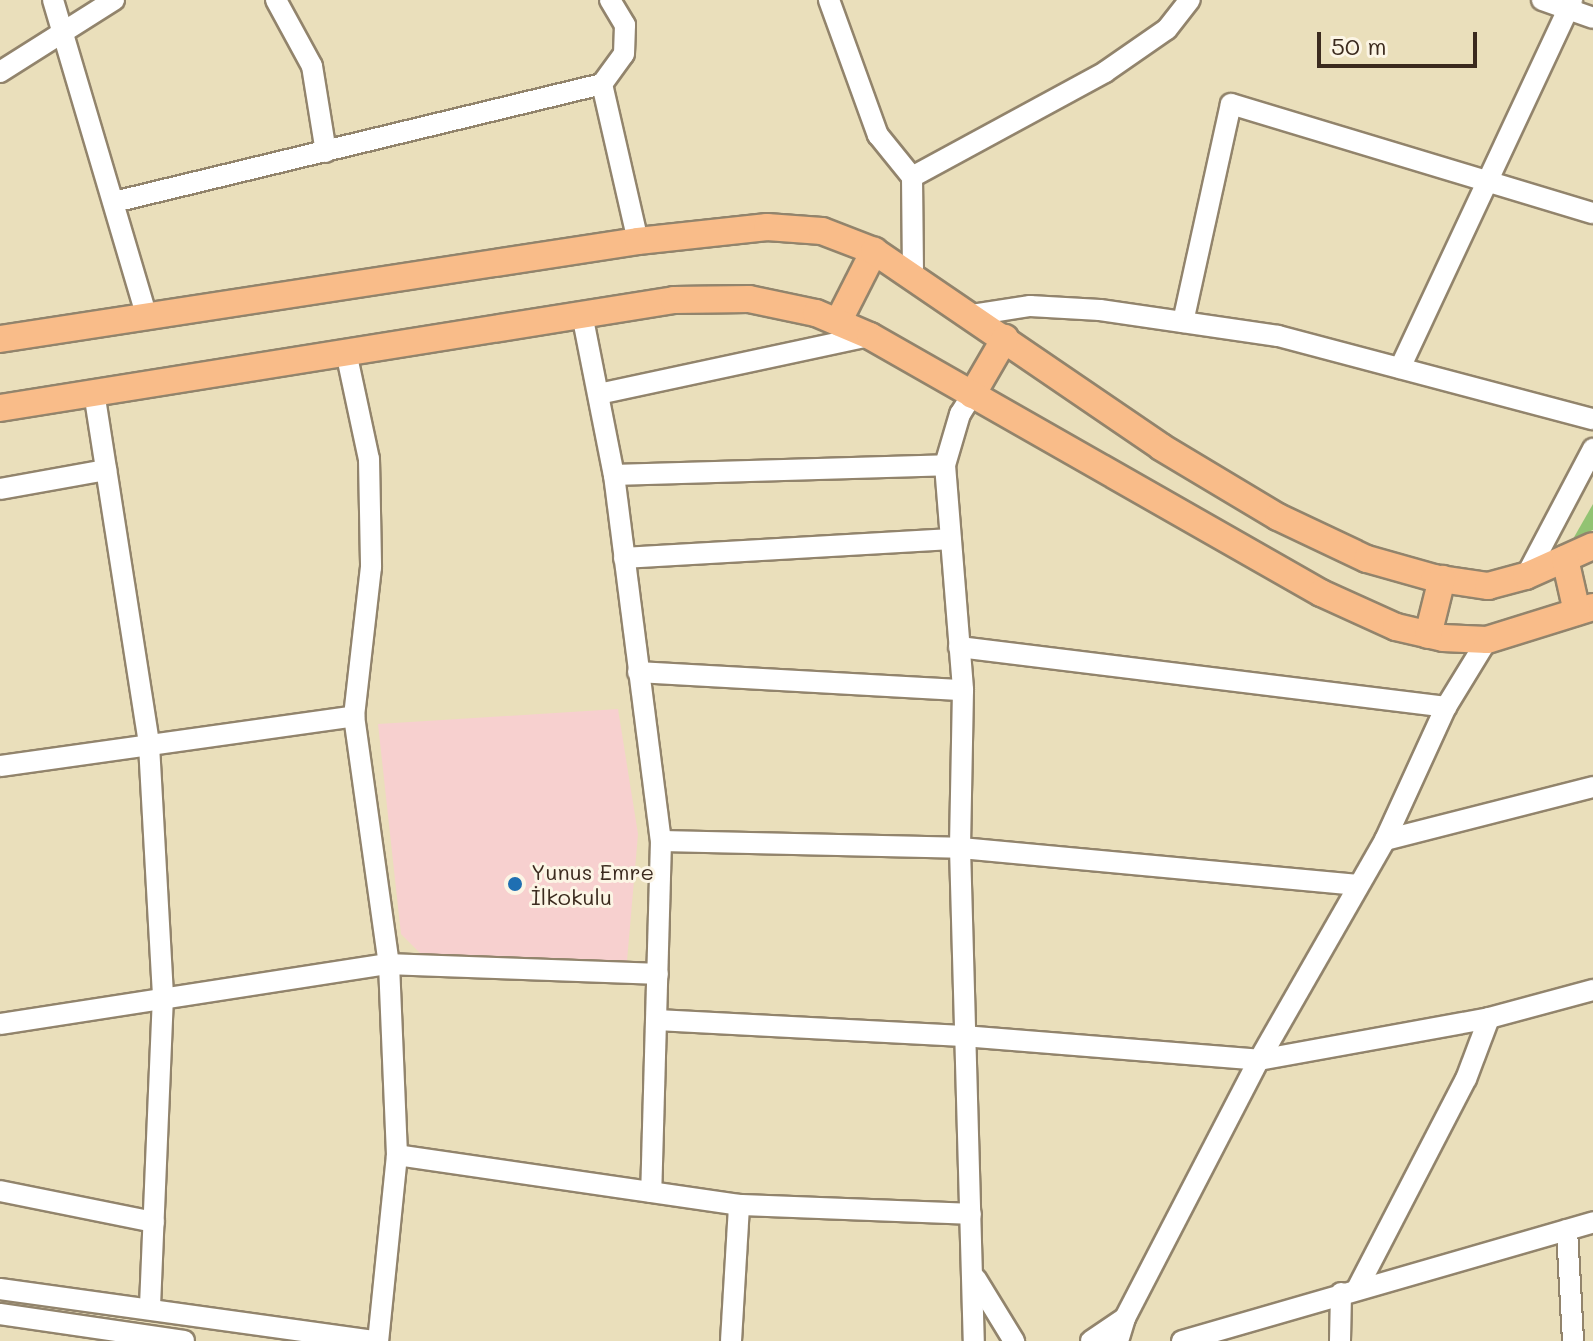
<!DOCTYPE html>
<html>
<head>
<meta charset="utf-8">
<style>
	body { margin:0 }
	#map { position:relative; width:1593px; height:1341px; overflow:hidden; background:#eadfbb; font-family:Mali,sans-serif }
	div>[style] { position:absolute }
	.built>* { inset:0; background:#f7d0cf }
	.green>* { inset:0; background:#92c373 }
	.roads { filter:drop-shadow(2px 0 #92846c) drop-shadow(-2px 0 #92846c) drop-shadow(0 2px #92846c) drop-shadow(0 -2px #92846c) }
	.minor>* { height:20px; margin:-10px; padding:0 10px; transform-origin:10px; border-radius:10px; background:#fff }
	.major>* { height:26px; margin:-13px; padding:0 13px; transform-origin:13px; border-radius:13px; background:#f9bc89 }
	.dots>* { width:22px; height:22px; translate:-50% -50%; box-sizing:border-box; border:4px solid #fcf5e5; border-radius:50% }
	span { translate:-50% -50%; white-space:nowrap; text-align:center; line-height:1.15; -webkit-text-stroke:6px #fcf5e5; paint-order:stroke }
	.poi-label { font-size:22px; color:#3b2a1e }
	.left { translate:0 -50%; text-align:left }
	.scale { position:absolute; left:1317px; top:32px; width:160px; height:36px; box-sizing:border-box; border:4px solid #3b2a1e; border-top:0; padding-left:10px; font-size:24px; line-height:28px; white-space:nowrap; color:#3b2a1e; -webkit-text-stroke:6px #fcf5e5; paint-order:stroke }
</style>
</head>
<body>
<div id="map">
	<div class="built">
		<i style="clip-path:polygon(618px 709px,638px 834px,627px 961px,462px 963px,422px 955px,401px 934px,378px 724px)"></i>
	</div>
	<div class="green">
		<i style="clip-path:polygon(1593px 504px,1593px 530px,1573px 539px)"></i>
	</div>
	<div class="roads">
		<div class="minor">
			<i style="left:53px;top:0;width:332px;rotate:73.5deg"></i>
			<i style="left:276px;top:0;width:75px;rotate:61.4deg"></i>
			<i style="left:312px;top:66px;width:87px;rotate:80.8deg"></i>
			<i style="left:829px;top:0;width:144px;rotate:70.1deg"></i>
			<i style="left:878px;top:135px;width:54px;rotate:51deg"></i>
			<i style="left:912px;top:177px;width:101px;rotate:89.4deg"></i>
			<i style="left:1542px;top:0;width:54px;rotate:19.4deg"></i>
			<i style="left:0;top:72px;width:135px;rotate:-32.3deg"></i>
			<i style="left:602px;top:84px;width:161px;rotate:77.1deg"></i>
			<i style="left:912px;top:177px;width:220px;rotate:-28.5deg"></i>
			<i style="left:1105px;top:72px;width:75px;rotate:-34.7deg"></i>
			<i style="left:1167px;top:29px;width:37px;rotate:-52deg"></i>
			<i style="left:114px;top:202px;width:502px;rotate:-13.59deg"></i>
			<i style="left:602px;top:84px;width:37px;rotate:-54deg"></i>
			<i style="left:624px;top:54px;width:29px;rotate:-88deg"></i>
			<i style="left:625px;top:25px;width:29px;rotate:-121deg"></i>
			<i style="left:582px;top:314px;width:164px;rotate:78.8deg"></i>
			<i style="left:614px;top:475px;width:369px;rotate:82.7deg"></i>
			<i style="left:661px;top:841px;width:351px;rotate:91.6deg"></i>
			<i style="left:972px;top:315px;width:59px;rotate:-8.8deg"></i>
			<i style="left:1030px;top:306px;width:70px;rotate:3.3deg"></i>
			<i style="left:1100px;top:310px;width:180px;rotate:8.3deg"></i>
			<i style="left:1278px;top:336px;width:326px;rotate:14.8deg"></i>
			<i style="left:1183px;top:322px;width:223px;rotate:-77.6deg"></i>
			<i style="left:1231px;top:104px;width:378px;rotate:16.8deg"></i>
			<i style="left:346px;top:352px;width:109px;rotate:77.9deg"></i>
			<i style="left:369px;top:459px;width:108px;rotate:88.9deg"></i>
			<i style="left:371px;top:567px;width:150px;rotate:96.5deg"></i>
			<i style="left:354px;top:716px;width:250px;rotate:82deg"></i>
			<i style="left:389px;top:964px;width:191px;rotate:87.6deg"></i>
			<i style="left:397px;top:1155px;width:187px;rotate:95.8deg"></i>
			<i style="left:1400px;top:368px;width:406px;rotate:-64.9deg"></i>
			<i style="left:94px;top:392px;width:357px;rotate:81.1deg"></i>
			<i style="left:149px;top:745px;width:251px;rotate:86.8deg"></i>
			<i style="left:163px;top:996px;width:313px;rotate:92.4deg"></i>
			<i style="left:599px;top:394px;width:277px;rotate:-12.1deg"></i>
			<i style="left:972px;top:395px;width:22px;rotate:122deg"></i>
			<i style="left:960px;top:414px;width:53px;rotate:106.4deg"></i>
			<i style="left:945px;top:465px;width:226px;rotate:85.4deg"></i>
			<i style="left:963px;top:690px;width:158px;rotate:91.1deg"></i>
			<i style="left:960px;top:848px;width:493px;rotate:88.4deg"></i>
			<i style="left:614px;top:475px;width:331px;rotate:-1.7deg"></i>
			<i style="left:0;top:489px;width:108px;rotate:-10.2deg"></i>
			<i style="left:624px;top:558px;width:327px;rotate:-3.3deg"></i>
			<i style="left:1526px;top:576px;width:144px;rotate:-62.2deg"></i>
			<i style="left:959px;top:647px;width:491px;rotate:7deg"></i>
			<i style="left:638px;top:672px;width:325px;rotate:3.2deg"></i>
			<i style="left:0;top:766px;width:358px;rotate:-8deg"></i>
			<i style="left:1385px;top:840px;width:215px;rotate:-14.3deg"></i>
			<i style="left:661px;top:841px;width:299px;rotate:1.3deg"></i>
			<i style="left:960px;top:848px;width:398px;rotate:5.3deg"></i>
			<i style="left:657px;top:1020px;width:306px;rotate:3deg"></i>
			<i style="left:963px;top:1036px;width:297px;rotate:4.6deg"></i>
			<i style="left:1259px;top:1060px;width:234px;rotate:-10.3deg"></i>
			<i style="left:1489px;top:1018px;width:108px;rotate:-15.1deg"></i>
			<i style="left:0;top:1024px;width:394px;rotate:-8.8deg"></i>
			<i style="left:389px;top:964px;width:269px;rotate:2.1deg"></i>
			<i style="left:397px;top:1155px;width:346px;rotate:8.3deg"></i>
			<i style="left:739px;top:1205px;width:232px;rotate:2.2deg"></i>
			<i style="left:0;top:1191px;width:157px;rotate:11.4deg"></i>
			<i style="left:1567px;top:1230px;width:111px;rotate:86.9deg"></i>
			<i style="left:976px;top:1279px;width:73px;rotate:58.5deg"></i>
			<i style="left:1358px;top:1287px;width:234px;rotate:-62.6deg"></i>
			<i style="left:1466px;top:1079px;width:65px;rotate:-69.3deg"></i>
			<i style="left:0;top:1289px;width:377px;rotate:7.9deg"></i>
			<i style="left:0;top:1314px;width:186px;rotate:8.3deg"></i>
			<i style="left:731px;top:1341px;width:136px;rotate:-86.6deg"></i>
			<i style="left:1091px;top:1341px;width:41px;rotate:-34.1deg"></i>
			<i style="left:1118px;top:1341px;width:24px;rotate:-73deg"></i>
			<i style="left:1125px;top:1318px;width:291px;rotate:-62.6deg"></i>
			<i style="left:1259px;top:1060px;width:254px;rotate:-60.2deg"></i>
			<i style="left:1385px;top:840px;width:146px;rotate:-65.4deg"></i>
			<i style="left:1446px;top:707px;width:79px;rotate:-58.5deg"></i>
			<i style="left:1182px;top:1341px;width:428px;rotate:-16.1deg"></i>
			<i style="left:1340px;top:1341px;width:48px;rotate:-88.8deg"></i>
		</div>
		<div class="major">
			<i style="left:838px;top:322px;width:80px;rotate:-63.1deg"></i>
			<i style="left:0;top:339px;width:645px;rotate:-8.73deg"></i>
			<i style="left:638px;top:241px;width:130px;rotate:-6.2deg"></i>
			<i style="left:767px;top:227px;width:55px;rotate:4.2deg"></i>
			<i style="left:822px;top:231px;width:56px;rotate:21deg"></i>
			<i style="left:874px;top:251px;width:348px;rotate:34.3deg"></i>
			<i style="left:1161px;top:447px;width:136px;rotate:30.9deg"></i>
			<i style="left:1278px;top:517px;width:98px;rotate:25.3deg"></i>
			<i style="left:1367px;top:559px;width:70px;rotate:15.8deg"></i>
			<i style="left:1434px;top:578px;width:55px;rotate:8.4deg"></i>
			<i style="left:1488px;top:586px;width:39px;rotate:-15deg"></i>
			<i style="left:1526px;top:576px;width:73px;rotate:-24.1deg"></i>
			<i style="left:972px;top:395px;width:66px;rotate:-59.9deg"></i>
			<i style="left:0;top:408px;width:683px;rotate:-9.1deg"></i>
			<i style="left:674px;top:300px;width:75px;rotate:-0.8deg"></i>
			<i style="left:749px;top:299px;width:68px;rotate:11.8deg"></i>
			<i style="left:816px;top:313px;width:59px;rotate:23.1deg"></i>
			<i style="left:870px;top:336px;width:519px;rotate:29.68deg"></i>
			<i style="left:1321px;top:593px;width:82px;rotate:24.4deg"></i>
			<i style="left:1396px;top:627px;width:48px;rotate:13.2deg"></i>
			<i style="left:1443px;top:638px;width:44px;rotate:2.6deg"></i>
			<i style="left:1487px;top:640px;width:111px;rotate:-17.3deg"></i>
			<i style="left:1565px;top:559px;width:54px;rotate:77.2deg"></i>
			<i style="left:1428px;top:635px;width:58px;rotate:-76deg"></i>
		</div>
	</div>
	<div class="dots">
		<i style="left:515px;top:884px;background:#1f6fb2"></i>
	</div>
	<div class="poi-label">
		<span class="left" style="left:531px;top:884px">Yunus Emre<br>İlkokulu</span>
	</div>
	<div class="scale">50 m</div>
</div>
</body>
</html>
